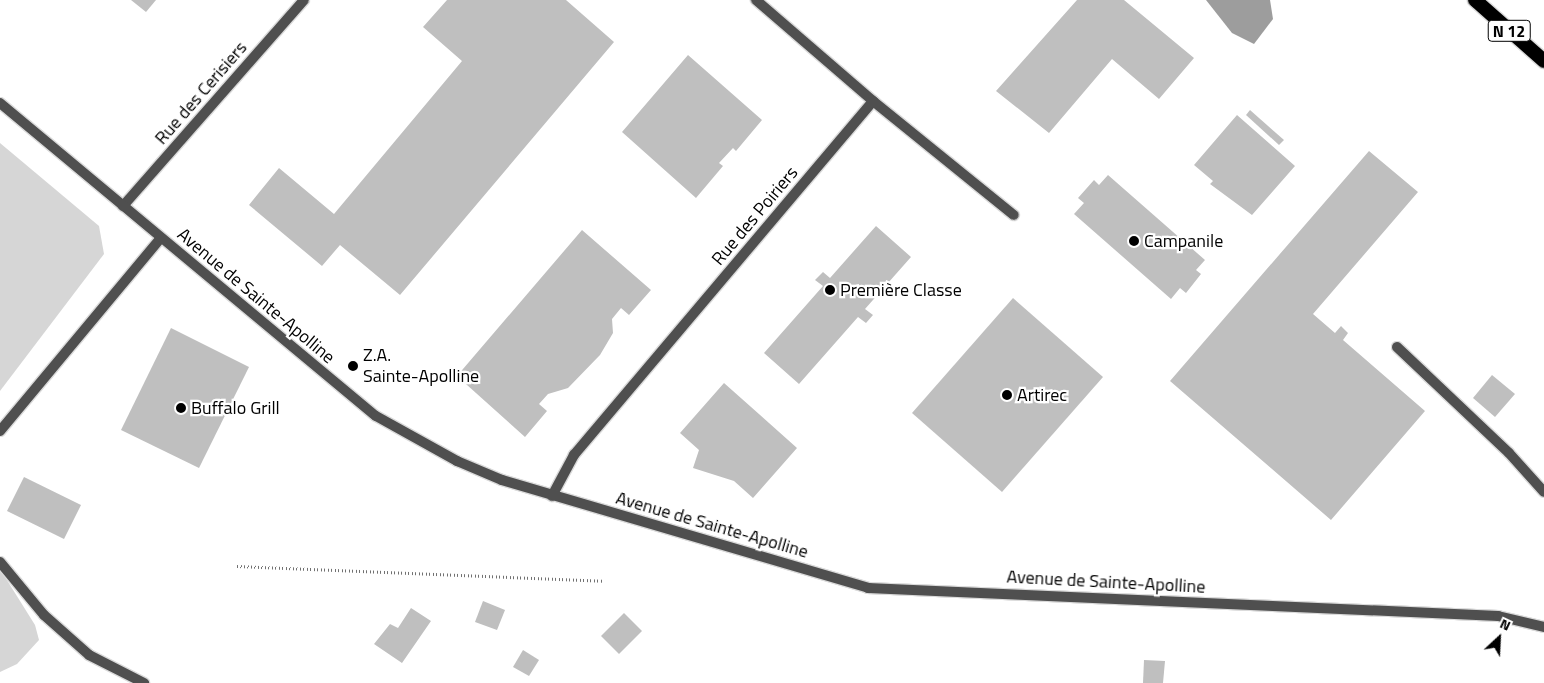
<!DOCTYPE html>
<html>
<head>
<meta charset="utf-8">
<style>
	body { margin:0 }
	#map { position:relative; width:1544px; height:683px; overflow:hidden; background:#fff; font-family:"Titillium Web",sans-serif }
	div>[style] { position:absolute }
	.green>* { inset:0; background:#d6d6d6 }
	.water>* { inset:0; background:#9d9d9d }
	.building>* { inset:0; background:#bfbfbf }
	.path>* { height:3px; margin-top:-1.5px; transform-origin:0; background:repeating-linear-gradient(90deg,#717171 0 1px,transparent 0 3.5px) }
	.roads { filter:drop-shadow(1px 0 #dbdbdb) drop-shadow(-1px 0 #dbdbdb) drop-shadow(0 1px #dbdbdb) drop-shadow(0 -1px #dbdbdb) }
	.service>* { height:10px; margin:-5px; padding:0 5px; transform-origin:5px; border-radius:5px; background:#4f4f4f }
	.tertiary>* { height:10px; margin:-5px; padding:0 5px; transform-origin:5px; border-radius:5px; background:#4f4f4f }
	.trunk>* { height:14px; margin:-7px; padding:0 7px; transform-origin:7px; border-radius:7px; background:#000 }
	.dots>* { width:14px; height:14px; translate:-50% -50%; box-sizing:border-box; border:2px solid #fff; border-radius:50% }
	span { translate:-50% -50%; white-space:nowrap; text-align:center; line-height:1.15; -webkit-text-stroke:4.5px #fff; paint-order:stroke }
	.shield-label span { padding:1px 4px; background:#fff; border:1px solid; border-radius:4px; -webkit-text-stroke-width:0 }
	.shield-label { font-size:16px; color:#000; font-weight:700 }
	.street-label { font-size:18px; color:#000 }
	.poi-label { font-size:18px; color:#000 }
	.left { translate:0 -50%; text-align:left }
	.north { position:absolute; left:1474px; top:613px; width:50px; height:50px; -webkit-text-stroke:4px #fff; paint-order:stroke; rotate:25deg; font-size:14px; font-weight:700; line-height:20px; text-align:center; color:#000 }
	.north::after { content:''; display:block; margin:auto; width:18px; height:22px; background:#000; clip-path:polygon(50% 0,100% 100%,50% 72%,0 100%) }
</style>
</head>
<body>
<div id="map">
	<div class="green">
		<i style="clip-path:polygon(0 143px,99px 226px,104px 254px,0 391px)"></i>
		<i style="clip-path:polygon(0 569px,35px 625px,39px 640px,17px 664px,0 672px)"></i>
	</div>
	<div class="water">
		<i style="clip-path:polygon(1206px 0,1270px 0,1273px 19px,1254px 44px,1232px 33px)"></i>
	</div>
	<div class="building">
		<i style="clip-path:polygon(131px 0,156px 0,146px 12px)"></i>
		<i style="clip-path:polygon(447px 0,566px 0,614px 42px,400px 295px,340px 245px,322px 266px,249px 205px,279px 168px,334px 214px,462px 61px,423px 27px)"></i>
		<i style="clip-path:polygon(1077px 0,1124px 0,1194px 58px,1159px 99px,1112px 59px,1049px 133px,996px 91px)"></i>
		<i style="clip-path:polygon(688px 55px,762px 120px,736px 151px,733px 148px,719px 163px,723px 166px,696px 198px,622px 132px)"></i>
		<i style="clip-path:polygon(1250px 110px,1284px 140px,1279px 145px,1246px 115px)"></i>
		<i style="clip-path:polygon(1237px 115px,1295px 166px,1252px 215px,1210px 184px,1213px 181px,1194px 165px)"></i>
		<i style="clip-path:polygon(1369px 151px,1418px 192px,1313px 314px,1335px 333px,1341px 326px,1348px 333px,1343px 340px,1425px 411px,1331px 520px,1170px 381px)"></i>
		<i style="clip-path:polygon(1108px 175px,1205px 260px,1196px 270px,1201px 274px,1186px 293px,1180px 288px,1171px 299px,1074px 214px,1084px 203px,1078px 198px,1094px 180px,1099px 185px)"></i>
		<i style="clip-path:polygon(876px 226px,911px 257px,865px 309px,873px 315px,866px 323px,858px 317px,799px 384px,764px 353px,823px 286px,815px 280px,823px 272px,830px 278px)"></i>
		<i style="clip-path:polygon(582px 230px,651px 290px,629px 315px,621px 308px,612px 319px,613px 333px,600px 355px,568px 388px,548px 394px,539px 404px,547px 411px,525px 437px,457px 376px)"></i>
		<i style="clip-path:polygon(1013px 298px,1103px 377px,1002px 492px,912px 413px)"></i>
		<i style="clip-path:polygon(171px 328px,249px 367px,199px 468px,121px 430px)"></i>
		<i style="clip-path:polygon(1492px 375px,1515px 394px,1495px 417px,1473px 398px)"></i>
		<i style="clip-path:polygon(724px 383px,797px 448px,753px 498px,734px 481px,693px 468px,699px 450px,680px 433px)"></i>
		<i style="clip-path:polygon(24px 477px,81px 505px,64px 539px,7px 511px)"></i>
		<i style="clip-path:polygon(483px 601px,505px 610px,497px 630px,475px 622px)"></i>
		<i style="clip-path:polygon(411px 608px,431px 621px,402px 663px,374px 644px,390px 624px,398px 628px)"></i>
		<i style="clip-path:polygon(624px 613px,642px 631px,619px 654px,601px 636px)"></i>
		<i style="clip-path:polygon(523px 650px,539px 660px,529px 676px,513px 667px)"></i>
		<i style="clip-path:polygon(1144px 660px,1165px 661px,1163px 683px,1143px 683px)"></i>
	</div>
	<div class="path">
		<i style="left:237px;top:566px;width:366px;rotate:2.3deg"></i>
	</div>
	<div class="roads">
		<div class="service">
			<i style="left:756px;top:0;width:155px;rotate:40.8deg"></i>
			<i style="left:123px;top:206px;width:274px;rotate:-48.7deg"></i>
			<i style="left:1397px;top:347px;width:154px;rotate:43.4deg"></i>
			<i style="left:1509px;top:453px;width:52px;rotate:48.1deg"></i>
			<i style="left:0;top:431px;width:251px;rotate:-50.2deg"></i>
			<i style="left:552px;top:496px;width:47px;rotate:-61.8deg"></i>
			<i style="left:574px;top:455px;width:463px;rotate:-49.8deg"></i>
			<i style="left:873px;top:101px;width:181px;rotate:39deg"></i>
			<i style="left:0;top:562px;width:69px;rotate:50.3deg"></i>
			<i style="left:44px;top:615px;width:60px;rotate:41.6deg"></i>
			<i style="left:89px;top:655px;width:62px;rotate:27deg"></i>
		</div>
		<div class="tertiary">
			<i style="left:0;top:103px;width:489px;rotate:39.8deg"></i>
			<i style="left:376px;top:416px;width:93px;rotate:29.1deg"></i>
			<i style="left:457px;top:461px;width:49px;rotate:22.9deg"></i>
			<i style="left:502px;top:480px;width:382px;rotate:16.4deg"></i>
			<i style="left:868px;top:588px;width:631px;rotate:2.54deg"></i>
			<i style="left:1498px;top:616px;width:47px;rotate:13.4deg"></i>
		</div>
		<div class="trunk">
			<i style="left:1475px;top:0;width:92px;rotate:41.5deg"></i>
		</div>
	</div>
	<div class="dots">
		<i style="left:1134px;top:241px;background:#000"></i>
		<i style="left:830px;top:290px;background:#000"></i>
		<i style="left:353px;top:366px;background:#000"></i>
		<i style="left:1007px;top:395px;background:#000"></i>
		<i style="left:181px;top:408px;background:#000"></i>
	</div>
	<div class="shield-label">
		<span style="left:1509px;top:31px">N 12</span>
	</div>
	<div class="street-label">
		<span style="left:201px;top:93px;rotate:-49deg">Rue des Cerisiers</span>
		<span style="left:755px;top:216px;rotate:-50deg">Rue des Poiriers</span>
		<span style="left:256px;top:296px;rotate:40deg">Avenue de Sainte-Apolline</span>
		<span style="left:712px;top:525px;rotate:16deg">Avenue de Sainte-Apolline</span>
		<span style="left:1106px;top:582px;rotate:3deg">Avenue de Sainte-Apolline</span>
	</div>
	<div class="poi-label">
		<span class="left" style="left:1144px;top:241px">Campanile</span>
		<span class="left" style="left:840px;top:290px">Première Classe</span>
		<span class="left" style="left:363px;top:366px">Z.A.<br>Sainte-Apolline</span>
		<span class="left" style="left:1017px;top:395px">Artirec</span>
		<span class="left" style="left:191px;top:408px">Buffalo Grill</span>
	</div>
	<div class="north">N</div>
</div>
</body>
</html>
